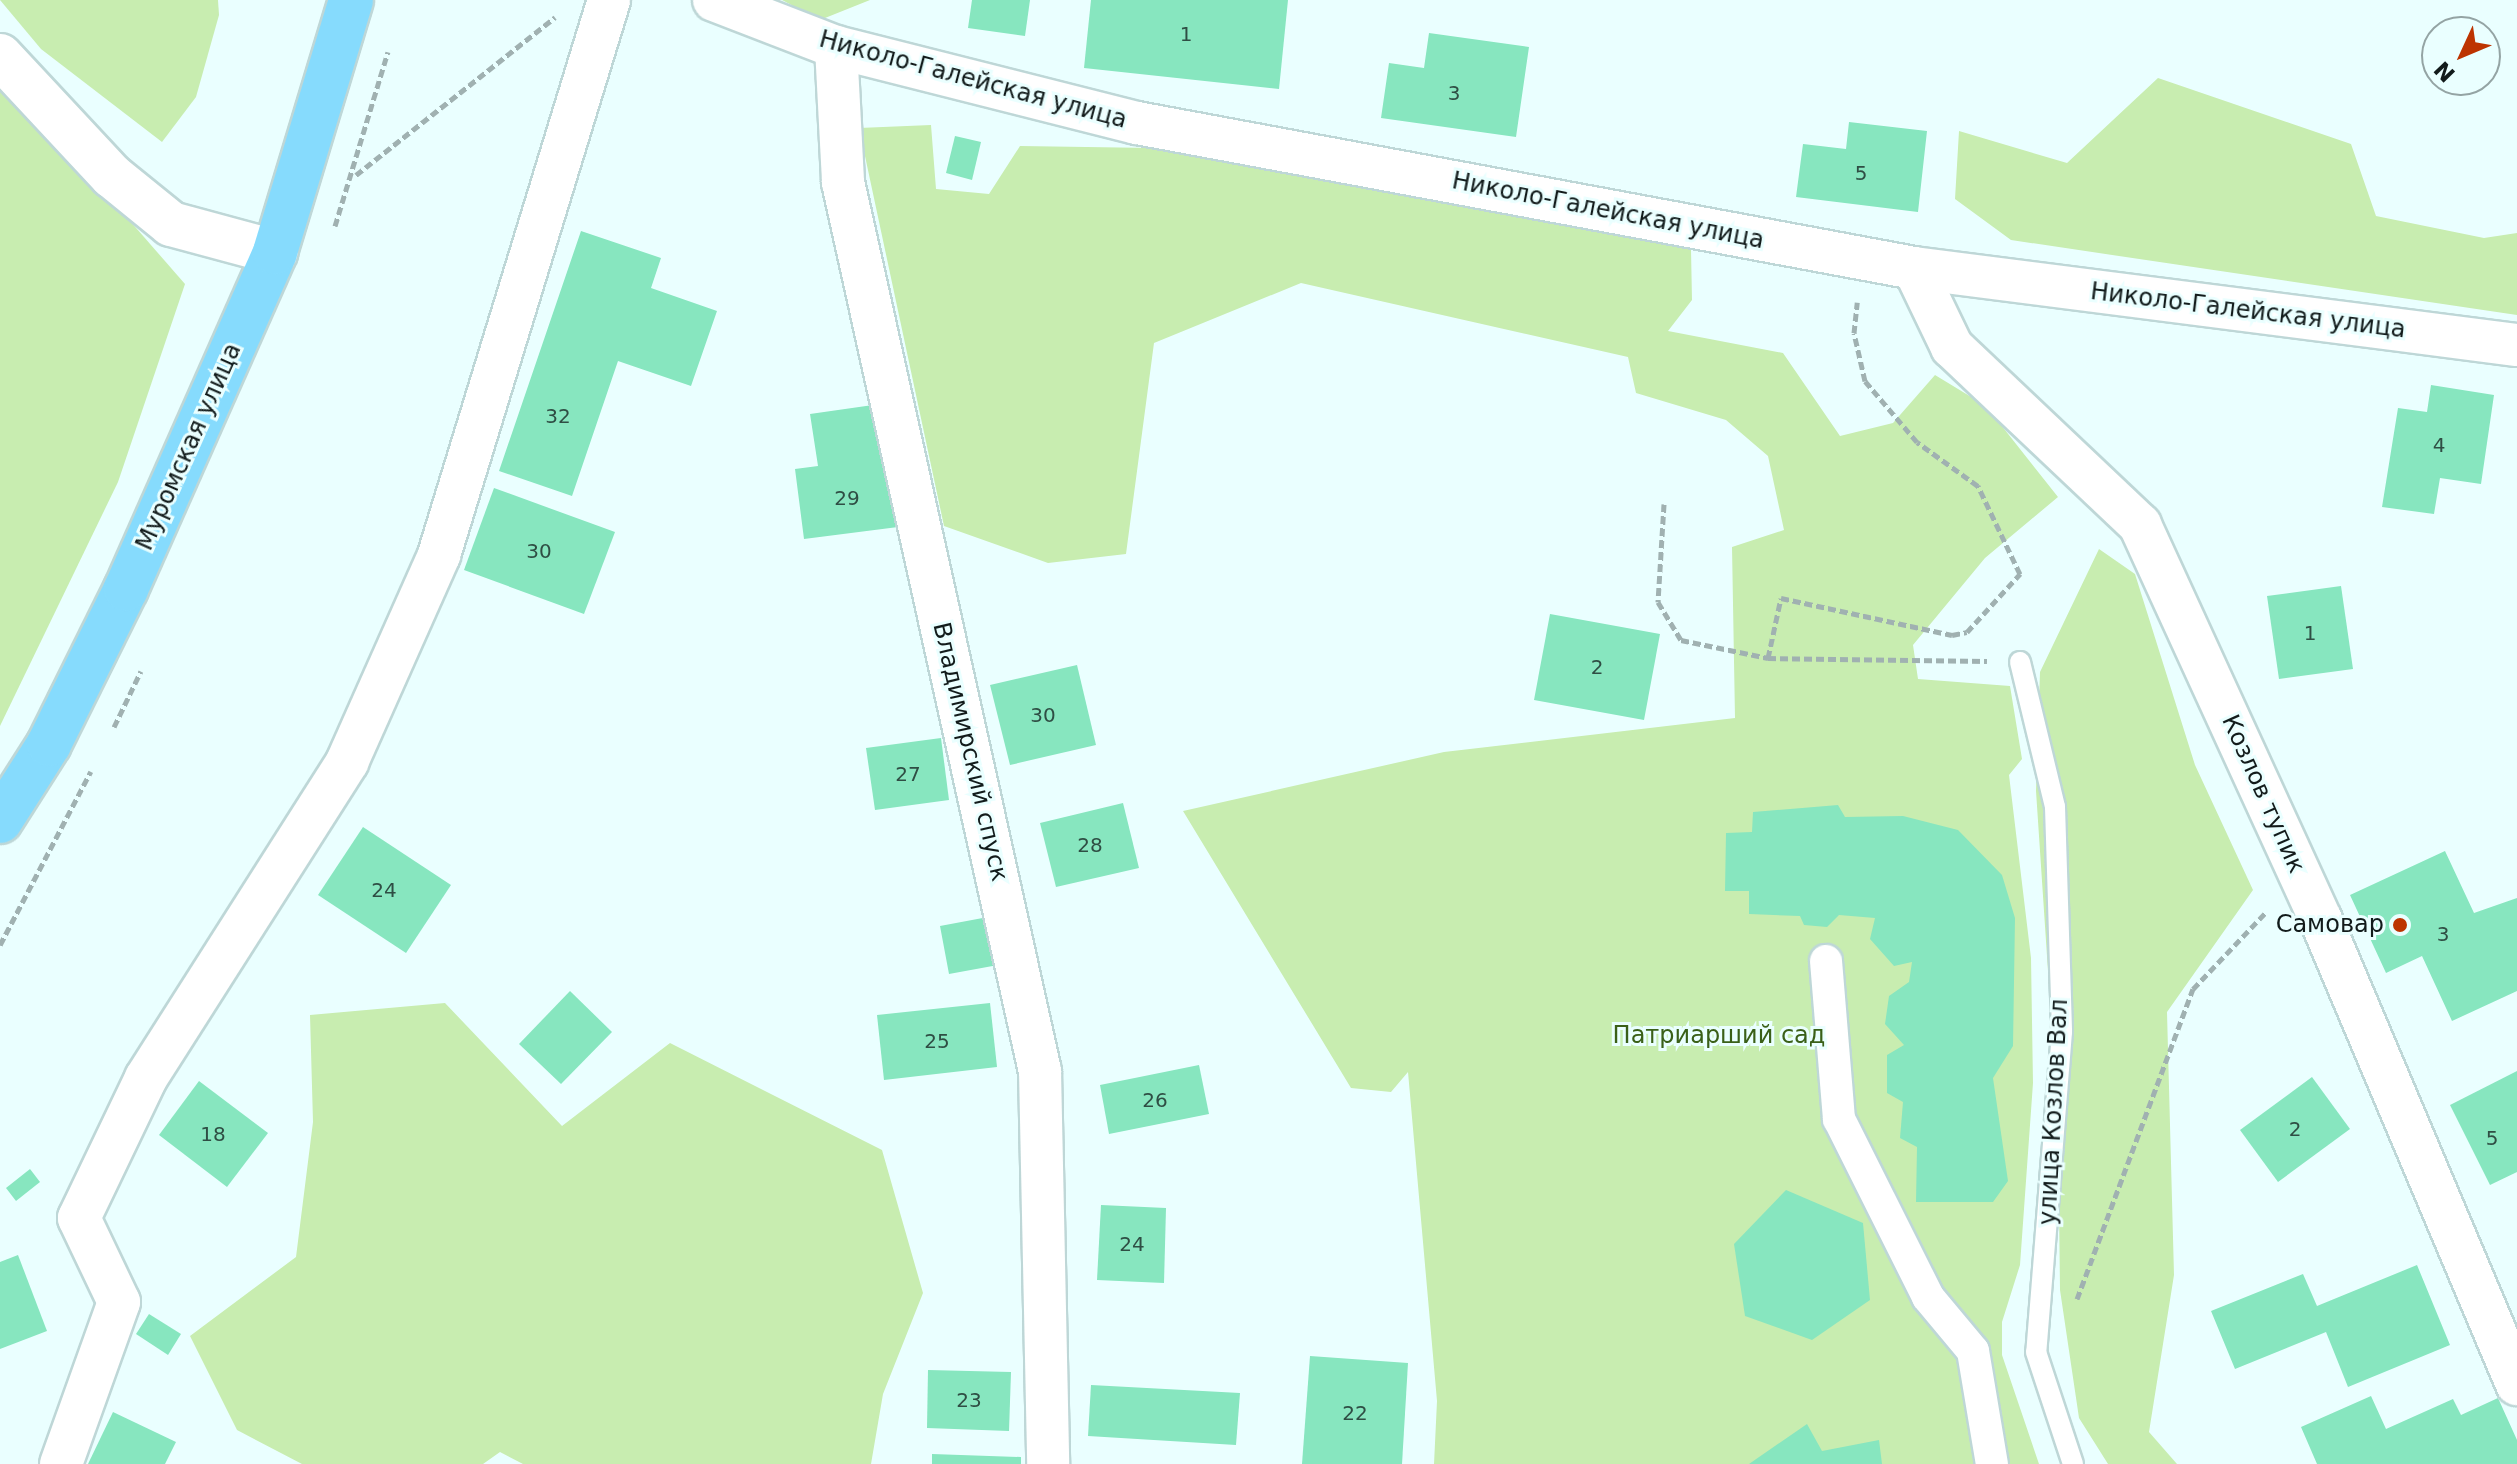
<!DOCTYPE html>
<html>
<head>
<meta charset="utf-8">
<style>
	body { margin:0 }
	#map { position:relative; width:2517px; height:1464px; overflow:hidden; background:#eaffff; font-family:"DejaVu Sans",sans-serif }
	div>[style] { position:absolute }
	.green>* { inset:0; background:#c8edb0 }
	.building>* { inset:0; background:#87e6bf }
	.path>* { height:5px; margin-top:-2.5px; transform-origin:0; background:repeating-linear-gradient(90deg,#a0b1b1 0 8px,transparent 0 12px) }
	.roads { filter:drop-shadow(2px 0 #bed7d7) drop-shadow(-2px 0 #bed7d7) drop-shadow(0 2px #bed7d7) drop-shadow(0 -2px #bed7d7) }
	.service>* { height:20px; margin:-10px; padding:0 10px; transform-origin:10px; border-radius:10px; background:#fff }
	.pedestrian>* { height:32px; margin:-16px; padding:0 16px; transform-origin:16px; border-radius:16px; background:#fff }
	.minor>* { height:42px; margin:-21px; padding:0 21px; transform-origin:21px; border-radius:21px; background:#fff }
	.tertiary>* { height:44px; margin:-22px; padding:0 22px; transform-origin:22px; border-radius:22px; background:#fff }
	.primary>* { height:44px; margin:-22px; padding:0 22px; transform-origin:22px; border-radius:22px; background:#86dbfd }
	.dots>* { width:22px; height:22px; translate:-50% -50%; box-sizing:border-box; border:4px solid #eaffff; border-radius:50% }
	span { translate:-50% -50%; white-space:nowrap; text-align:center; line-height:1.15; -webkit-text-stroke:6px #eaffff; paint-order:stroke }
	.number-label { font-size:20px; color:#2f4e44 }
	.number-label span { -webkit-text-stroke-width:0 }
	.street-label { font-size:24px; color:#121b1b }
	.poi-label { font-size:24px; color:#121b1b }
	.right { translate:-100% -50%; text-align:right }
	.park-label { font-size:24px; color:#3a6018 }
	.north { position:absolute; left:2421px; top:16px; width:80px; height:80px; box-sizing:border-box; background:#eaffff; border:2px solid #94a4a4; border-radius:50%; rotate:226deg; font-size:22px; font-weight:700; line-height:32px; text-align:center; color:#121b1b }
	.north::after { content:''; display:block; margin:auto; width:28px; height:36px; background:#bd3401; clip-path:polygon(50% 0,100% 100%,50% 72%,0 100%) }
</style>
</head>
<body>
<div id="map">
	<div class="green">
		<i style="clip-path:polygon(0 0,218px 0,219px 15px,196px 97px,162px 142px,41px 49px)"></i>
		<i style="clip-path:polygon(782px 0,870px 0,820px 20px)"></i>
		<i style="clip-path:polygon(0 72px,185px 284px,118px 482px,0 726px)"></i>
		<i style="clip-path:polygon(2158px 78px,2351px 144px,2376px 216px,2484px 238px,2517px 233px,2517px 315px,2011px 240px,1955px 199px,1959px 131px,2067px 163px)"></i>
		<i style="clip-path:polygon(931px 125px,936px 189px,989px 194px,1020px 146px,1153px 148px,1691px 249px,1692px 300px,1668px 331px,1783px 353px,1840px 436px,1893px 423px,1935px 375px,1986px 406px,2058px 497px,1985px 558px,1913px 645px,1918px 679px,2010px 686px,2022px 759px,2009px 775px,2031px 958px,2033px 1083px,2020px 1265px,2002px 1322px,2002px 1355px,2039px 1464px,1434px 1464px,1437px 1401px,1408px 1072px,1391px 1092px,1351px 1088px,1183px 811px,1444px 752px,1735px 718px,1732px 547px,1784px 530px,1768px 456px,1726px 420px,1636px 393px,1628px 357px,1301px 283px,1154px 343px,1126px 554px,1048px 563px,944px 526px,859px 128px)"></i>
		<i style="clip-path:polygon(2099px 549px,2135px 574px,2195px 765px,2253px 890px,2167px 1012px,2174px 1275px,2149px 1432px,2177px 1464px,2108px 1464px,2079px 1418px,2060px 1290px,2058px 1121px,2036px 791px,2040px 672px)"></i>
		<i style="clip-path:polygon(445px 1003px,562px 1126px,670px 1043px,882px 1150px,923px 1293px,883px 1394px,871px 1464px,523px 1464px,500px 1452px,483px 1464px,302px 1464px,237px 1430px,190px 1336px,296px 1257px,313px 1122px,310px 1015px)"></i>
	</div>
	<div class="building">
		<i style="clip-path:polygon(972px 0,1030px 0,1025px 36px,968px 28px)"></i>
		<i style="clip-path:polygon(1091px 0,1288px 0,1279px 89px,1084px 68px)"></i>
		<i style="clip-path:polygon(1429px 33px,1529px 47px,1516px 137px,1381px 118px,1389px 63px,1424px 68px)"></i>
		<i style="clip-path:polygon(1849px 122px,1927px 131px,1918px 212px,1796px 197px,1803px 144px,1846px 149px)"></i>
		<i style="clip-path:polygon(955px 136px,981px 142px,972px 180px,946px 173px)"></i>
		<i style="clip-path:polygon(581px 231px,661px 258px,651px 288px,717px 311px,691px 386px,618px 361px,572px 496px,499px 471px)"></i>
		<i style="clip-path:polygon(2431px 385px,2494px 395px,2481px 484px,2440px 478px,2434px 514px,2382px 507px,2398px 408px,2427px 412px)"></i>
		<i style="clip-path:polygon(873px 405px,898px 527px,804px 539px,795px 469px,818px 466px,810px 414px)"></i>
		<i style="clip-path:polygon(494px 488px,615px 532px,584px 614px,464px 570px)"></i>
		<i style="clip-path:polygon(2341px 586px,2353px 669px,2279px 679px,2267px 596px)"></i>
		<i style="clip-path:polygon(1550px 614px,1660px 634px,1644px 720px,1534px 700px)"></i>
		<i style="clip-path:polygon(1077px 665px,1096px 745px,1010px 765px,990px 685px)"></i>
		<i style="clip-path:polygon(941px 738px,949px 800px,875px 810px,866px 748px)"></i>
		<i style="clip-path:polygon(1123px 803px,1139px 868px,1056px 887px,1040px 823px)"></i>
		<i style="clip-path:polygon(1838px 805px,1845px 817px,1903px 816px,1958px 830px,2002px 875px,2015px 918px,2013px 1046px,1993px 1078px,2008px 1181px,1993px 1202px,1916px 1202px,1917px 1147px,1900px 1138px,1903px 1102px,1887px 1093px,1887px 1055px,1904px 1045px,1885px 1024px,1889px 996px,1909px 982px,1912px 962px,1894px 966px,1870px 939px,1875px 918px,1839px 915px,1827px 927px,1804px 925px,1800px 916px,1749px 914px,1749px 891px,1725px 891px,1726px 833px,1752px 832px,1753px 812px)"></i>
		<i style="clip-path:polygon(363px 827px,451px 885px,406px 953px,318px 895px)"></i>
		<i style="clip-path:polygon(2445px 851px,2474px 913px,2517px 898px,2517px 991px,2452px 1021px,2422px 956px,2386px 973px,2350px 895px)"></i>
		<i style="clip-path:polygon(988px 917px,998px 965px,949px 974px,940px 926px)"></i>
		<i style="clip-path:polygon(570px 991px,612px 1032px,561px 1084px,519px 1044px)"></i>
		<i style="clip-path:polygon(990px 1003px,997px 1067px,884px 1080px,877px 1015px)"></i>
		<i style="clip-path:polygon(1199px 1065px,1209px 1114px,1109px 1134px,1100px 1085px)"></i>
		<i style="clip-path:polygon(2517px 1071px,2517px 1172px,2490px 1185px,2450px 1105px)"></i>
		<i style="clip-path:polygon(2312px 1077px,2350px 1129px,2278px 1182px,2240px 1130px)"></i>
		<i style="clip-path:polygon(199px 1081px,268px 1133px,227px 1187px,159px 1135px)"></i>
		<i style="clip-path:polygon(30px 1169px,40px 1182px,16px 1201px,6px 1188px)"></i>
		<i style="clip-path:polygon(1786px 1190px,1863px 1223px,1870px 1300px,1812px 1340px,1745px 1316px,1734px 1244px)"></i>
		<i style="clip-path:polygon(1101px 1205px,1166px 1208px,1164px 1283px,1097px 1280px)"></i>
		<i style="clip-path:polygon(18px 1255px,47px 1331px,0 1349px,0 1262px)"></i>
		<i style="clip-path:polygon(2417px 1265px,2450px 1345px,2348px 1387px,2326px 1332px,2235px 1369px,2211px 1311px,2303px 1274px,2317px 1306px)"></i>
		<i style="clip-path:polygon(149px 1314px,181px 1334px,168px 1355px,136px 1334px)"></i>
		<i style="clip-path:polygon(1310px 1356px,1408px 1363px,1402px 1464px,1302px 1464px)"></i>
		<i style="clip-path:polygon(928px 1370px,1011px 1372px,1009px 1431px,927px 1428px)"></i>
		<i style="clip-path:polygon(1091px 1385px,1240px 1393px,1236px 1445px,1088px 1436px)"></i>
		<i style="clip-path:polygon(2371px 1396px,2386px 1429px,2453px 1399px,2461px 1415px,2498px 1398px,2517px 1440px,2517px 1464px,2317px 1464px,2301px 1427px)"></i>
		<i style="clip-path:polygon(113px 1412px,176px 1442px,165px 1464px,88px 1464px)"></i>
		<i style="clip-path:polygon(1807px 1424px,1822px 1451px,1879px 1440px,1882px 1464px,1749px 1464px)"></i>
		<i style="clip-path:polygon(932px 1454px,1021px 1457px,1021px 1464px,932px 1464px)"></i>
	</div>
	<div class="path">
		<i style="left:356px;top:175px;width:254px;rotate:-38.4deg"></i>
		<i style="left:335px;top:226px;width:182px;rotate:-73.1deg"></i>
		<i style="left:1664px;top:504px;width:98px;rotate:93.5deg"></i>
		<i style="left:1658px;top:602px;width:44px;rotate:58.8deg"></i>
		<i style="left:1681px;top:640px;width:89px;rotate:11.7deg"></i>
		<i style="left:1768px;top:658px;width:219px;rotate:0.8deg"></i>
		<i style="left:1768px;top:658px;width:61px;rotate:-77.8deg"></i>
		<i style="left:1781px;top:598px;width:175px;rotate:12.2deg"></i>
		<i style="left:1952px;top:635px;width:15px;rotate:-11deg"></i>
		<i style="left:1967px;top:632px;width:79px;rotate:-47.6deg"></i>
		<i style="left:2020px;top:574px;width:98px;rotate:-115.5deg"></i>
		<i style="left:1978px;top:486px;width:75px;rotate:-144.2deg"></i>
		<i style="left:1917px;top:442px;width:80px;rotate:-130.4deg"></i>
		<i style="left:1865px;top:381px;width:49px;rotate:-102.9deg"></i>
		<i style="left:1854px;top:333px;width:31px;rotate:-84deg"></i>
		<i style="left:114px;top:727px;width:62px;rotate:-64.3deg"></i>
		<i style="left:0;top:945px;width:196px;rotate:-62.4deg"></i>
		<i style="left:2077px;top:1299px;width:331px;rotate:-69.5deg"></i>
		<i style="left:2193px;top:989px;width:106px;rotate:-46.5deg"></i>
	</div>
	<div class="roads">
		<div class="service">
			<i style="left:2020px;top:662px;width:149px;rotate:76.4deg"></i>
			<i style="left:2055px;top:807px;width:225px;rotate:88.2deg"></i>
			<i style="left:2062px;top:1032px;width:321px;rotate:94.6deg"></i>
			<i style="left:2036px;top:1352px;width:118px;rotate:71.7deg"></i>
		</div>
		<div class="pedestrian">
			<i style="left:1826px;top:961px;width:159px;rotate:85.3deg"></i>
			<i style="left:1839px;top:1119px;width:199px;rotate:63.4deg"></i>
			<i style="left:1928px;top:1297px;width:70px;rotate:50.2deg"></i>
			<i style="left:1973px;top:1351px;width:115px;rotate:80.5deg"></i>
		</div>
		<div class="minor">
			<i style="left:714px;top:0;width:131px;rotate:21.1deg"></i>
			<i style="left:836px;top:47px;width:310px;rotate:14.2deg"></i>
			<i style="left:1137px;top:123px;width:790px;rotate:10.57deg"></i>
			<i style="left:1914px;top:268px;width:608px;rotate:7.28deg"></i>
			<i style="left:836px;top:47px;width:135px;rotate:87deg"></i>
			<i style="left:843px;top:182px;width:911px;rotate:77.51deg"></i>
			<i style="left:1040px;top:1071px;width:393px;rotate:88.8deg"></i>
			<i style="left:1914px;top:268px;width:88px;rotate:64.3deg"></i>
			<i style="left:1952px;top:347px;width:259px;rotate:43.4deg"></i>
			<i style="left:2140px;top:525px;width:434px;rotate:65.4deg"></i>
			<i style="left:2321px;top:920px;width:504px;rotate:67.1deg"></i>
			<i style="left:61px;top:1464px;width:172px;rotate:-70.3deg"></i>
			<i style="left:119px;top:1302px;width:93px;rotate:-115.5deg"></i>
			<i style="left:79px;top:1218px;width:155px;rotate:-64.4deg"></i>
			<i style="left:146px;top:1078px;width:375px;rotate:-57.5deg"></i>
			<i style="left:347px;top:762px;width:227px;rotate:-66deg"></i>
			<i style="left:439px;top:555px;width:580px;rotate:-72.97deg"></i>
		</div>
		<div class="tertiary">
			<i style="left:0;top:56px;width:164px;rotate:47deg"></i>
			<i style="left:112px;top:176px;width:76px;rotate:39.1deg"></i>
			<i style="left:171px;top:224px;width:108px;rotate:15.1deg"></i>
		</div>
		<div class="primary">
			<i style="left:0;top:821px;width:91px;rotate:-57.5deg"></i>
			<i style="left:49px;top:744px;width:173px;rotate:-63.6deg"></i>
			<i style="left:126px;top:589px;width:368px;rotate:-66.1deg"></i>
			<i style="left:275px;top:252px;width:263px;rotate:-73.2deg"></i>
		</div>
	</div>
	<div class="dots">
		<i style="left:2400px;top:925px;background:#bd3401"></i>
	</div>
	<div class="number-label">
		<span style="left:1186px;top:34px">1</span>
		<span style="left:1454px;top:93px">3</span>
		<span style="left:1861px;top:173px">5</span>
		<span style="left:558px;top:416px">32</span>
		<span style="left:2439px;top:445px">4</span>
		<span style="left:847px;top:498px">29</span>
		<span style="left:539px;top:551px">30</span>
		<span style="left:2310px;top:633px">1</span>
		<span style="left:1597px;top:667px">2</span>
		<span style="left:1043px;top:715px">30</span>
		<span style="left:908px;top:774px">27</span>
		<span style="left:1090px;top:845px">28</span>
		<span style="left:384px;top:890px">24</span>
		<span style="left:2443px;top:934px">3</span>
		<span style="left:937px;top:1041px">25</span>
		<span style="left:1155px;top:1100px">26</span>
		<span style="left:2295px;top:1129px">2</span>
		<span style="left:213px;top:1134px">18</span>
		<span style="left:2492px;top:1138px">5</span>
		<span style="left:1132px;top:1244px">24</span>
		<span style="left:969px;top:1400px">23</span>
		<span style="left:1355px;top:1413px">22</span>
	</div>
	<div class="street-label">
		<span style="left:973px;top:80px;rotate:15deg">Николо-Галейская улица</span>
		<span style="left:1608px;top:211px;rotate:11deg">Николо-Галейская улица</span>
		<span style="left:2248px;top:311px;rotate:7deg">Николо-Галейская улица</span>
		<span style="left:189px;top:447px;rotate:-66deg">Муромская улица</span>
		<span style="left:970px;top:752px;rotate:77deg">Владимирский спуск</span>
		<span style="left:2263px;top:794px;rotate:66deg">Козлов тупик</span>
		<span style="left:2054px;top:1112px;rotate:-87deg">улица Козлов Вал</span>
	</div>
	<div class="poi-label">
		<span class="right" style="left:2384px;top:925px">Самовар</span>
	</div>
	<div class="park-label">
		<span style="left:1719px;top:1036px">Патриарший сад</span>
	</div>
	<div class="north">N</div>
</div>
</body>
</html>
